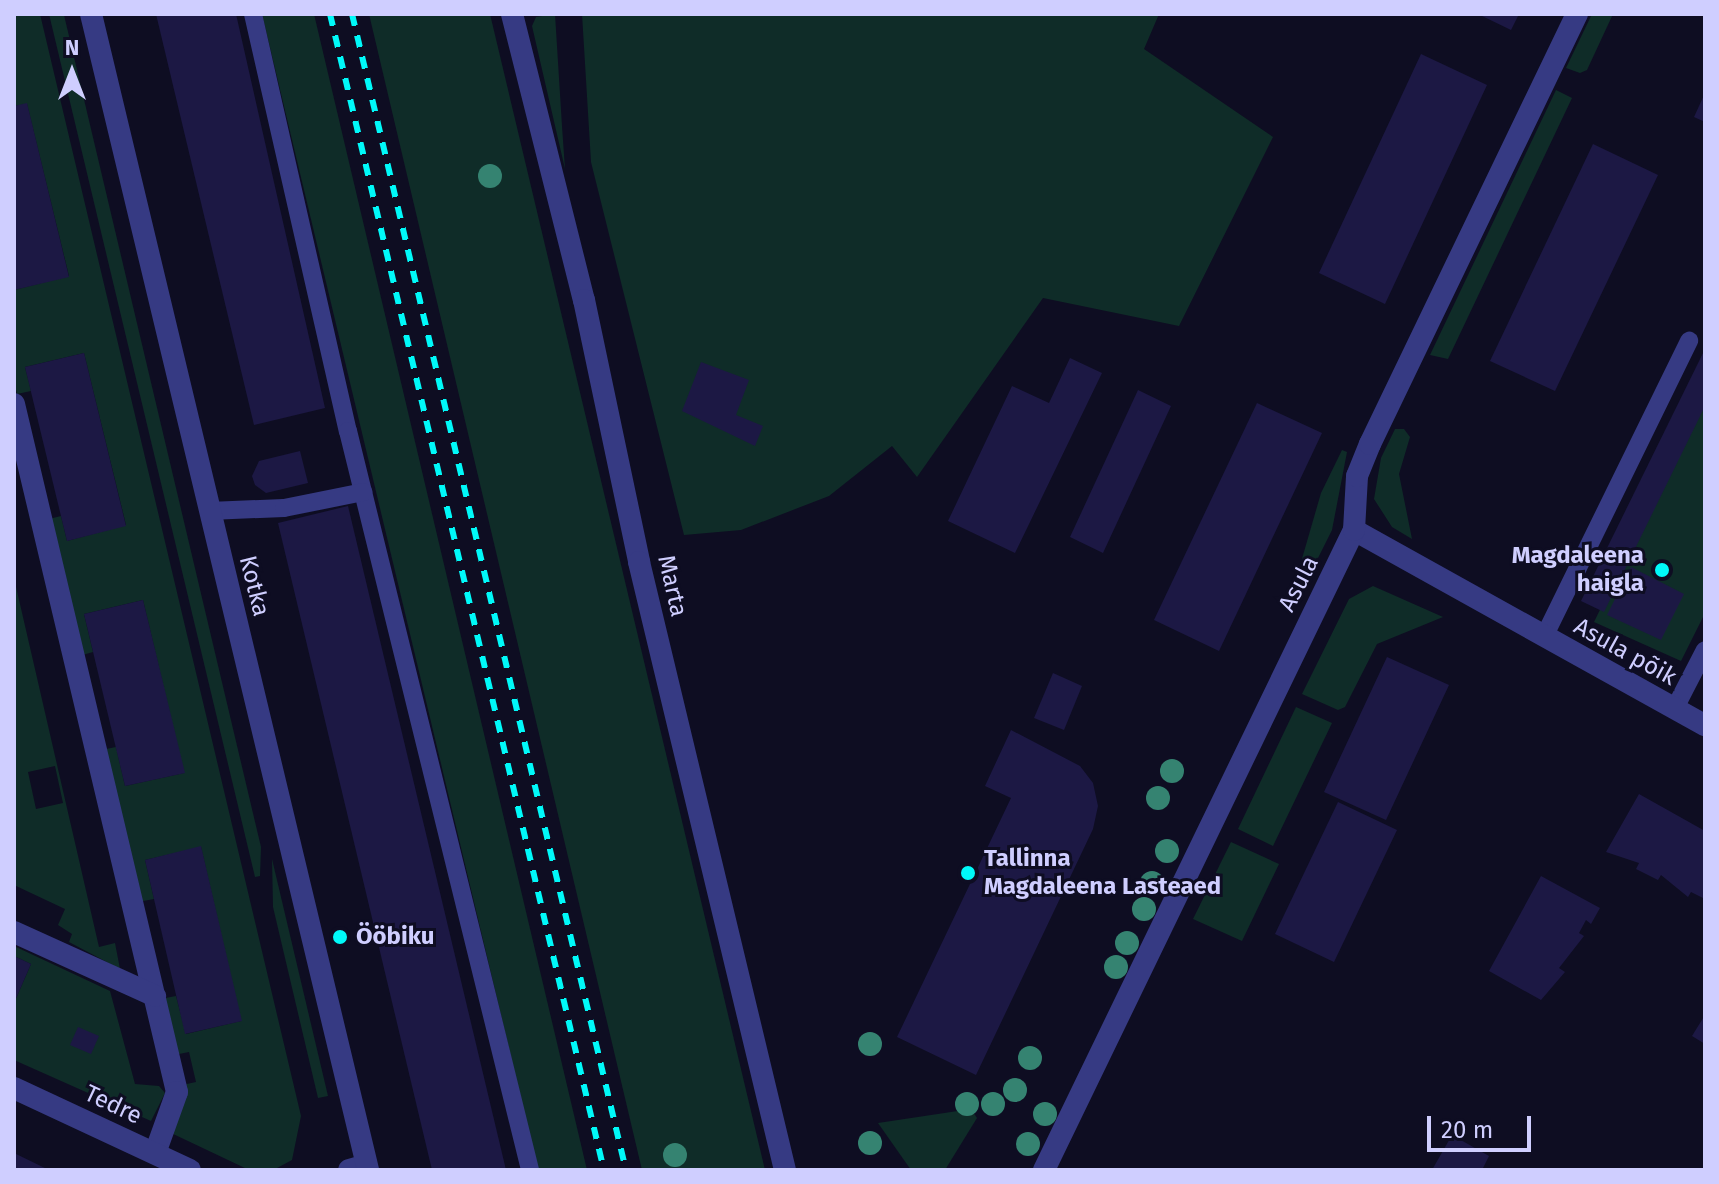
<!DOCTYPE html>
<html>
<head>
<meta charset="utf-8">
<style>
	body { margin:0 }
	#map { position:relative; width:1719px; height:1184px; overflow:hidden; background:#0e0d22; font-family:"Fira Sans",sans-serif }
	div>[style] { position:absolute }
	.green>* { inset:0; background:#0f2c28 }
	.building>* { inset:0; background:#1c1844 }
	.service>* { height:18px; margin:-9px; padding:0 9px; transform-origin:9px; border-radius:9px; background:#363a83 }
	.minor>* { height:22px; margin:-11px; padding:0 11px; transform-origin:11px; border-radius:11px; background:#363a83 }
	.tertiary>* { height:22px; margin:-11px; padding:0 11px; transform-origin:11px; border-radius:11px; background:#363a83 }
	.rail>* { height:6px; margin-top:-3px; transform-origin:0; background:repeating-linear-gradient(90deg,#00f9f9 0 12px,transparent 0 22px) }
	.trees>* { width:24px; height:24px; margin:-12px; border-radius:50%; background:#358371 }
	.dots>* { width:22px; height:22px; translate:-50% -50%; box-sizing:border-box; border:4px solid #0e0d22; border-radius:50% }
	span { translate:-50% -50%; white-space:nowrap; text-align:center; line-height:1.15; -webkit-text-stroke:6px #0e0d22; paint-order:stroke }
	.poi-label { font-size:24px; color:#cfceff; font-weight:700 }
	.right { translate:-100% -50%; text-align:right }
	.left { translate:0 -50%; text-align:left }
	.street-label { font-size:24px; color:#cfceff }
	.frame { position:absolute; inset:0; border:16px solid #cfceff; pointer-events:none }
	.north { position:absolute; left:32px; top:32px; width:80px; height:80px; -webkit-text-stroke:6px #0e0d22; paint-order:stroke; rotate:0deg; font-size:22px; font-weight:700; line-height:32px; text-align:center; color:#cfceff }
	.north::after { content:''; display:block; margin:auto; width:28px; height:36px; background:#cfceff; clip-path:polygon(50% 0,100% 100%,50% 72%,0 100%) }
	.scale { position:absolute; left:1427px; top:1116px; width:104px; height:36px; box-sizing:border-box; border:4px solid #cfceff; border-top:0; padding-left:10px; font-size:24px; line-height:28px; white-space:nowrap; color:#cfceff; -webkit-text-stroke:6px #0e0d22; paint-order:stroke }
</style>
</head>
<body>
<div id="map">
	<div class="green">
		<i style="clip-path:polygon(14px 14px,40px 14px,301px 1116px,292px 1160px,277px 1168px,247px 1169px,169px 1132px,182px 1085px,196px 1082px,189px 1052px,174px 1055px,160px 999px,176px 996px,186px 1034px,241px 1021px,201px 847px,145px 860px,154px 899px,138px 902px,101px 750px,116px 747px,125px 786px,184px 773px,143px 600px,84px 614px,93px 652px,79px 656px,49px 519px,61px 516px,67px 541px,126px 525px,84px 353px,25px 367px,31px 391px,17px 394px,14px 381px,14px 290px,69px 276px,27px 104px,14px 106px)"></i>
		<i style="clip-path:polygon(49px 14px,64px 15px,261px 847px,260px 876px,255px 877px)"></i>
		<i style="clip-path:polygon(262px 14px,314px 14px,587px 1170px,538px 1170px)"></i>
		<i style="clip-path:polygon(369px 14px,490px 14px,765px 1170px,642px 1170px)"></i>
		<i style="clip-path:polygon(555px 14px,562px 126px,565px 169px,532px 26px,536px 17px)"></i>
		<i style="clip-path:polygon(582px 14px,1159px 14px,1144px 49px,1273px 137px,1179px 326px,1043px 298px,917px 477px,892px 446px,829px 496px,741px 530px,684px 535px,591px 162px)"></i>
		<i style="clip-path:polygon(1592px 14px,1613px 14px,1587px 70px,1580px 73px,1566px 68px)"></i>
		<i style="clip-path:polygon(1556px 90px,1572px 98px,1448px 359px,1430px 355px)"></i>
		<i style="clip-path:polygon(1705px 394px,1705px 613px,1681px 661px,1594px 622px)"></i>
		<i style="clip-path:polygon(1395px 429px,1404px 429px,1410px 437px,1399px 474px,1412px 539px,1392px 527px,1374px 499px,1381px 458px)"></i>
		<i style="clip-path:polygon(1342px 450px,1347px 452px,1332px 530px,1312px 570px,1297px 576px,1321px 493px)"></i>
		<i style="clip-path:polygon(evenodd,14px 578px,99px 947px,115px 943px,120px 969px,69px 942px,72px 934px,58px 925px,65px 909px,14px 885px,14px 578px,55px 766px,63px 803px,36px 809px,28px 772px,55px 766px)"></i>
		<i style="clip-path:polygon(1373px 586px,1443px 617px,1377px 644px,1345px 707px,1338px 710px,1302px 694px,1349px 599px)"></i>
		<i style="clip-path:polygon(1296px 707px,1332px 723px,1273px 846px,1238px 829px)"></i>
		<i style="clip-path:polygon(1231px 842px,1279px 864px,1242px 941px,1193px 919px)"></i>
		<i style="clip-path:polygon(272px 859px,328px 1096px,318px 1098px,273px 907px)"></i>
		<i style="clip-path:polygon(14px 946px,110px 991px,135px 1084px,159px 1086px,165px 1093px,151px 1121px,14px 1060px,14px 1003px,31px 964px,14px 956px)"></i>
		<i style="clip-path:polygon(971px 1109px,977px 1118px,945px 1170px,911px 1170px,878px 1123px)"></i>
	</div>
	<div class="building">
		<i style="clip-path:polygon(156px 14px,236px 14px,325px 408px,254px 425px)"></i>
		<i style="clip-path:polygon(1478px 14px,1519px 14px,1511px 30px)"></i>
		<i style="clip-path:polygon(1421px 54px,1487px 85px,1385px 304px,1319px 273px)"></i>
		<i style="clip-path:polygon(1705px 93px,1705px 122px,1694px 117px)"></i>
		<i style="clip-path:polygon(27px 103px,69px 277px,14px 290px,14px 106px)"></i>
		<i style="clip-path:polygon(1593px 144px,1658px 175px,1555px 391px,1490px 361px)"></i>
		<i style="clip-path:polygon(1705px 349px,1705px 406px,1604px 612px,1581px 601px)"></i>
		<i style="clip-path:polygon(84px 353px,126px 526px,67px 541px,25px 367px)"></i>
		<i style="clip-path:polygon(1070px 358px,1102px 373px,1015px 553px,948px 521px,1012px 386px,1049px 403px)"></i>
		<i style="clip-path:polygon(701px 362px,749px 380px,736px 415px,763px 426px,755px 446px,682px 411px)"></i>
		<i style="clip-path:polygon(1138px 390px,1171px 406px,1103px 553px,1070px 537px)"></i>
		<i style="clip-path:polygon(1257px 403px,1322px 433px,1219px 651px,1154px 620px)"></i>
		<i style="clip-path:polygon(300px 451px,308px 483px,266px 493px,255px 485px,252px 476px,259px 461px)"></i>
		<i style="clip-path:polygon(348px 506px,506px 1170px,432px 1170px,278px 523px)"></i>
		<i style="clip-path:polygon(1631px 567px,1684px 594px,1661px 640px,1607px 615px)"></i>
		<i style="clip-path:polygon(143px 600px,185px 773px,125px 786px,84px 614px)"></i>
		<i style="clip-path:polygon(1387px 657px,1449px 685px,1386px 820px,1324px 792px)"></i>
		<i style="clip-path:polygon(1053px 673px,1082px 686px,1064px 730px,1034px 718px)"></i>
		<i style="clip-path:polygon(1011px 730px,1080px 766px,1093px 783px,1098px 806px,1093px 829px,976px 1075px,897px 1037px,1011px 798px,985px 786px)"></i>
		<i style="clip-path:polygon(1639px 794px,1705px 831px,1705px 899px,1691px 892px,1688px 897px,1661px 875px,1658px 880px,1636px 869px,1639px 863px,1606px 852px)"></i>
		<i style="clip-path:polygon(1338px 802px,1397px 830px,1334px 962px,1275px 934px)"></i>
		<i style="clip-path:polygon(201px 846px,242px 1021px,185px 1034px,145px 860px)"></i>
		<i style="clip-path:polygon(1541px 876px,1600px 908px,1591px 924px,1586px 920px,1579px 933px,1584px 936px,1559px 968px,1565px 972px,1541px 1000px,1489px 971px)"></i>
		<i style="clip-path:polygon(14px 956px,31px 964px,14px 1003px)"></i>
		<i style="clip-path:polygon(1705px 1015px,1705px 1044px,1692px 1036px)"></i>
		<i style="clip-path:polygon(78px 1027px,99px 1036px,91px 1054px,70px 1045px)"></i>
		<i style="clip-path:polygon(1452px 1135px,1489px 1156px,1482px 1170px,1432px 1170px)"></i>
		<i style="clip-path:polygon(14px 1153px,49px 1170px,14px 1170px)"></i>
	</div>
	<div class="service">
		<i style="left:253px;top:14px;width:428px;rotate:77.2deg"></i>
		<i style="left:348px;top:431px;width:761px;rotate:76.16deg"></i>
		<i style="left:209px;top:511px;width:75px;rotate:-2.3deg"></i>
		<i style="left:284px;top:508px;width:81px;rotate:-11.4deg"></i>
		<i style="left:1544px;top:637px;width:330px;rotate:-63.9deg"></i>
		<i style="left:1675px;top:708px;width:65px;rotate:-62.7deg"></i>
	</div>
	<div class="minor">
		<i style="left:512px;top:14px;width:295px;rotate:75.9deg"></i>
		<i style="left:584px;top:300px;width:268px;rotate:78.1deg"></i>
		<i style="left:639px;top:562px;width:625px;rotate:76.5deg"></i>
		<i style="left:14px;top:404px;width:707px;rotate:76.67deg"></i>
		<i style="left:177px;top:1092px;width:65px;rotate:109.8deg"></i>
		<i style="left:1354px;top:530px;width:402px;rotate:29.1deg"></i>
		<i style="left:14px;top:932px;width:155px;rotate:24.4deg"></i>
		<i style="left:14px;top:1088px;width:194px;rotate:25deg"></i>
		<i style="left:349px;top:1170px;width:18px;rotate:-16deg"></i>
		<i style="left:1044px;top:1170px;width:711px;rotate:-64.16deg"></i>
		<i style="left:1354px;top:530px;width:54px;rotate:-86.8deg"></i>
		<i style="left:1357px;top:476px;width:35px;rotate:-68deg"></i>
		<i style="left:1370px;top:444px;width:477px;rotate:-64.3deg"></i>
	</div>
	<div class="tertiary">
		<i style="left:91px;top:14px;width:1189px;rotate:76.52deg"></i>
	</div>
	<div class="rail">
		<i style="left:330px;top:14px;width:1188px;rotate:76.67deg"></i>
		<i style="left:352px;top:14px;width:1188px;rotate:76.67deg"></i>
	</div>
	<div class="trees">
		<i style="left:490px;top:176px"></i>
		<i style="left:1172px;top:771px"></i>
		<i style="left:1158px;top:798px"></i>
		<i style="left:1167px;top:851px"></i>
		<i style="left:1152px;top:883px"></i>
		<i style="left:1144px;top:909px"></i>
		<i style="left:1127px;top:943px"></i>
		<i style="left:1116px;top:967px"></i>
		<i style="left:870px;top:1044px"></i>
		<i style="left:1030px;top:1058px"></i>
		<i style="left:1015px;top:1090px"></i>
		<i style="left:967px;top:1104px"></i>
		<i style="left:993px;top:1104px"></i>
		<i style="left:1045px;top:1114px"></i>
		<i style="left:870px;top:1143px"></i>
		<i style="left:1028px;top:1144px"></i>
		<i style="left:675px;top:1155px"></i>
	</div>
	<div class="dots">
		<i style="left:1662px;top:570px;background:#00f9f9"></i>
		<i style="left:968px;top:873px;background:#00f9f9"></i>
		<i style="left:340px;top:937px;background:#00f9f9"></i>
	</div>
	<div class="poi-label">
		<span class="right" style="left:1644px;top:570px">Magdaleena<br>haigla</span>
		<span class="left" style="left:984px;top:873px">Tallinna<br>Magdaleena Lasteaed</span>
		<span class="left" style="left:356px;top:937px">Ööbiku</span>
	</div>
	<div class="street-label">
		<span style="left:1299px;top:584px;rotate:-63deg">Asula</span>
		<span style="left:254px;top:586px;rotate:76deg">Kotka</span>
		<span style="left:672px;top:586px;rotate:77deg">Marta</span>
		<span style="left:1625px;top:652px;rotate:29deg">Asula põik</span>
		<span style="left:113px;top:1105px;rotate:25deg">Tedre</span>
	</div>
	<div class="frame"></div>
	<div class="north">N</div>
	<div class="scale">20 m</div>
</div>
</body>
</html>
